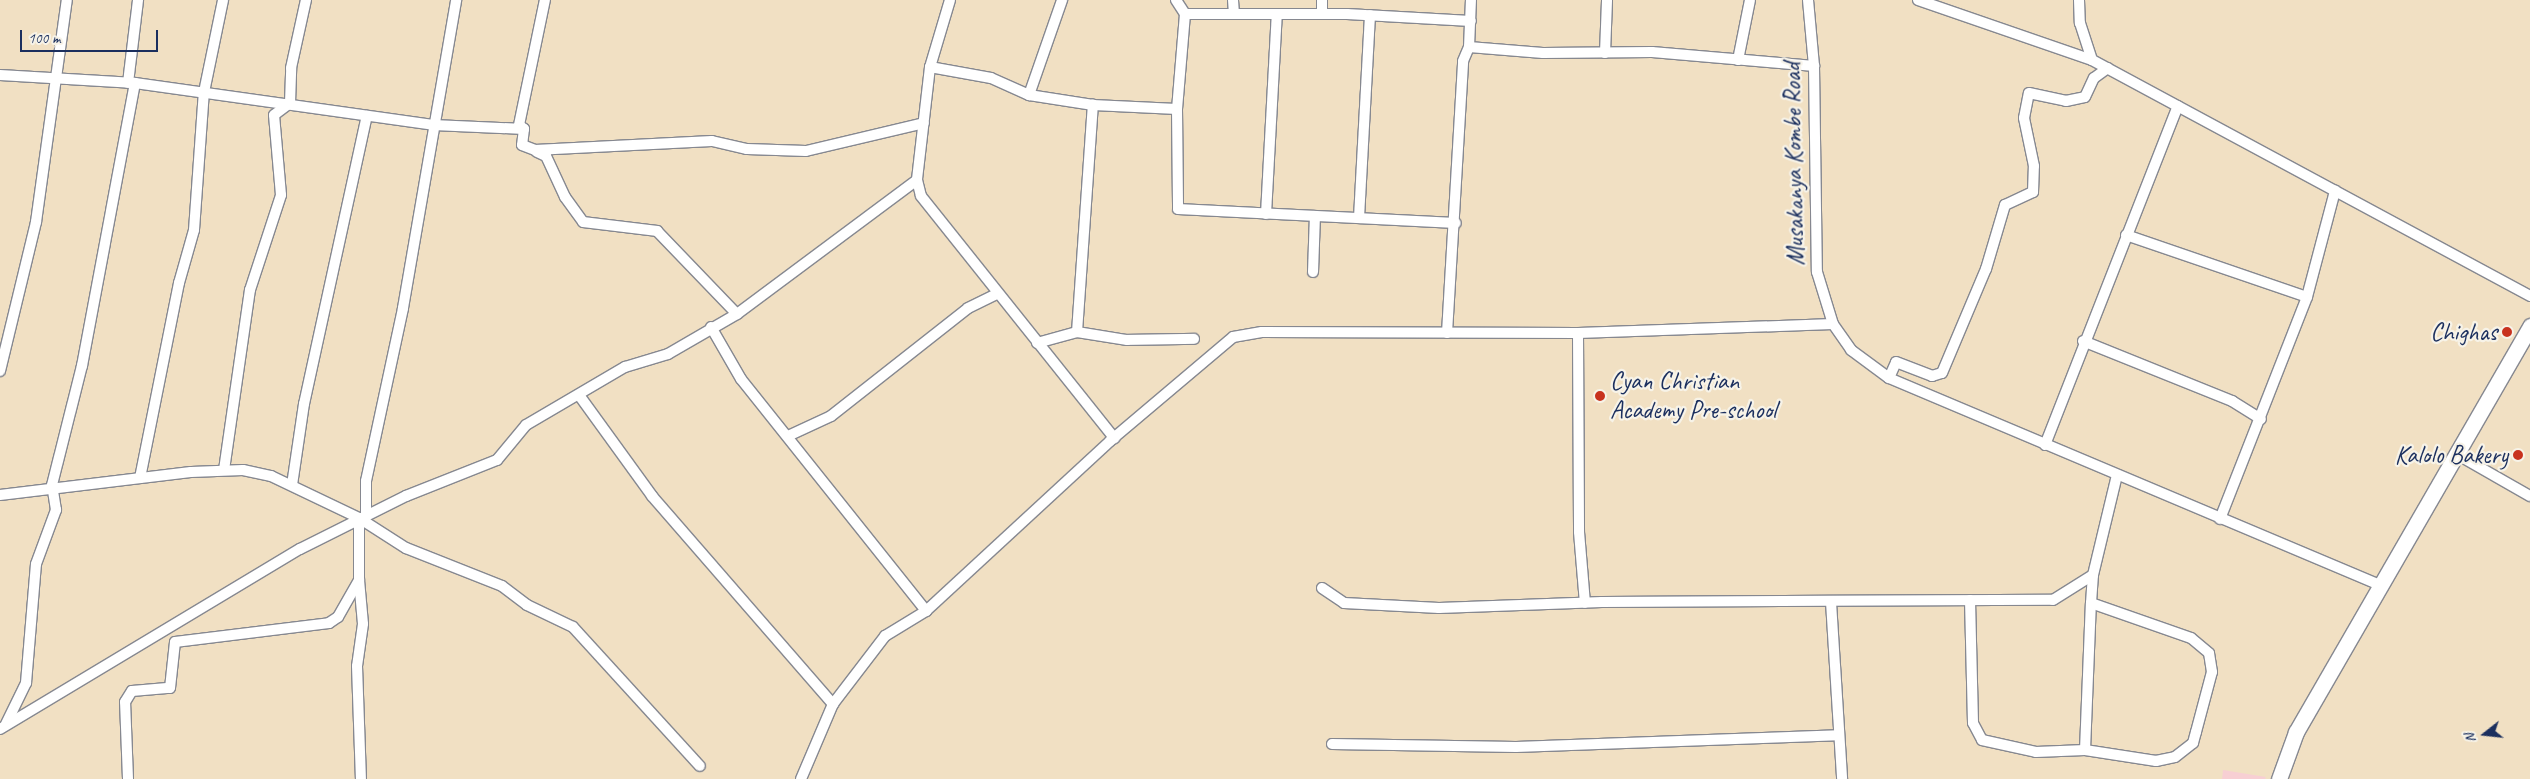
<!DOCTYPE html>
<html>
<head>
<meta charset="utf-8">
<style>
	body { margin:0 }
	#map { position:relative; width:2530px; height:779px; overflow:hidden; background:#f1e0c3; font-family:Caveat,sans-serif }
	div>[style] { position:absolute }
	.built>* { inset:0; background:#f7cfd3 }
	.roads { filter:drop-shadow(1px 0 #868890) drop-shadow(-1px 0 #868890) drop-shadow(0 1px #868890) drop-shadow(0 -1px #868890) }
	.street>* { height:10px; margin:-5px; padding:0 5px; transform-origin:5px; border-radius:5px; background:#fff }
	.secondary>* { height:15px; margin:-7.5px; padding:0 7.5px; transform-origin:7.5px; border-radius:7.5px; background:#fff }
	.dots>* { width:14px; height:14px; translate:-50% -50%; box-sizing:border-box; border:2px solid #f7f3e8; border-radius:50% }
	span { translate:-50% -50%; white-space:nowrap; text-align:center; line-height:1.15; -webkit-text-stroke:4.5px #f7f3e8; paint-order:stroke }
	.street-label { font-size:25px; color:#1b2f5e }
	.poi-label { font-size:25px; color:#1b2f5e }
	.right { translate:-100% -50%; text-align:right }
	.left { translate:0 -50%; text-align:left }
	.north { position:absolute; left:2460px; top:709px; width:50px; height:50px; -webkit-text-stroke:4px #f7f3e8; paint-order:stroke; rotate:254deg; font-size:14px; font-weight:700; line-height:20px; text-align:center; color:#1b2f5e }
	.north::after { content:''; display:block; margin:auto; width:18px; height:22px; background:#1b2f5e; clip-path:polygon(50% 0,100% 100%,50% 72%,0 100%) }
	.scale { position:absolute; left:20px; top:30px; width:138px; height:22px; box-sizing:border-box; border:2px solid #1b2f5e; border-top:0; padding-left:6px; font-size:15px; line-height:18px; white-space:nowrap; color:#1b2f5e; -webkit-text-stroke:4px #f7f3e8; paint-order:stroke }
</style>
</head>
<body>
<div id="map">
	<div class="built">
		<i style="clip-path:polygon(2223px 770px,2266px 777px,2265px 779px,2222px 779px)"></i>
	</div>
	<div class="roads">
		<div class="street">
			<i style="left:950px;top:0;width:70px;rotate:106.6deg"></i>
			<i style="left:930px;top:67px;width:114px;rotate:96.6deg"></i>
			<i style="left:917px;top:180px;width:16px;rotate:76deg"></i>
			<i style="left:921px;top:196px;width:310px;rotate:51.4deg"></i>
			<i style="left:1176px;top:0;width:17px;rotate:57deg"></i>
			<i style="left:1185px;top:14px;width:95px;rotate:94.8deg"></i>
			<i style="left:1177px;top:109px;width:100px;rotate:89.4deg"></i>
			<i style="left:1178px;top:209px;width:278px;rotate:2.9deg"></i>
			<i style="left:1233px;top:0;width:13px;rotate:86deg"></i>
			<i style="left:1808px;top:0;width:66px;rotate:84.8deg"></i>
			<i style="left:1814px;top:66px;width:206px;rotate:89.2deg"></i>
			<i style="left:1817px;top:272px;width:54px;rotate:72.9deg"></i>
			<i style="left:1833px;top:324px;width:32px;rotate:55deg"></i>
			<i style="left:1851px;top:350px;width:47px;rotate:36.4deg"></i>
			<i style="left:1889px;top:378px;width:533px;rotate:22.86deg"></i>
			<i style="left:1918px;top:0;width:184px;rotate:19deg"></i>
			<i style="left:2079px;top:0;width:23px;rotate:88deg"></i>
			<i style="left:2080px;top:23px;width:39px;rotate:72deg"></i>
			<i style="left:2092px;top:60px;width:498px;rotate:28.3deg"></i>
			<i style="left:1322px;top:13px;width:13px;rotate:-90deg"></i>
			<i style="left:1185px;top:14px;width:162px"></i>
			<i style="left:1347px;top:14px;width:124px;rotate:3.2deg"></i>
			<i style="left:1469px;top:47px;width:74px;rotate:4.6deg"></i>
			<i style="left:1543px;top:53px;width:109px;rotate:-0.5deg"></i>
			<i style="left:1652px;top:52px;width:163px;rotate:4.9deg"></i>
			<i style="left:1605px;top:53px;width:53px;rotate:-87.8deg"></i>
			<i style="left:1738px;top:60px;width:61px;rotate:-78.7deg"></i>
			<i style="left:930px;top:67px;width:62px;rotate:10.2deg"></i>
			<i style="left:991px;top:78px;width:42px;rotate:24.1deg"></i>
			<i style="left:1029px;top:95px;width:65px;rotate:8.9deg"></i>
			<i style="left:1093px;top:105px;width:84px;rotate:2.7deg"></i>
			<i style="left:0;top:75px;width:135px;rotate:3.4deg"></i>
			<i style="left:135px;top:83px;width:301px;rotate:8deg"></i>
			<i style="left:433px;top:125px;width:91px;rotate:2.5deg"></i>
			<i style="left:128px;top:83px;width:84px;rotate:-83.1deg"></i>
			<i style="left:1029px;top:95px;width:101px;rotate:-70.8deg"></i>
			<i style="left:524px;top:129px;width:16px;rotate:97deg"></i>
			<i style="left:522px;top:145px;width:14px;rotate:21deg"></i>
			<i style="left:535px;top:150px;width:177px;rotate:-2.9deg"></i>
			<i style="left:712px;top:141px;width:36px;rotate:13deg"></i>
			<i style="left:747px;top:149px;width:59px;rotate:1.9deg"></i>
			<i style="left:806px;top:151px;width:121px;rotate:-13.3deg"></i>
			<i style="left:524px;top:129px;width:6px;rotate:-141deg"></i>
			<i style="left:519px;top:125px;width:128px;rotate:-78.3deg"></i>
			<i style="left:537px;top:152px;width:10px;rotate:24deg"></i>
			<i style="left:546px;top:156px;width:45px;rotate:65.1deg"></i>
			<i style="left:565px;top:197px;width:31px;rotate:54deg"></i>
			<i style="left:583px;top:222px;width:75px;rotate:6.9deg"></i>
			<i style="left:657px;top:231px;width:115px;rotate:46.1deg"></i>
			<i style="left:1266px;top:214px;width:200px;rotate:-86.9deg"></i>
			<i style="left:1359px;top:218px;width:203px;rotate:-86.9deg"></i>
			<i style="left:2126px;top:235px;width:191px;rotate:18.9deg"></i>
			<i style="left:1313px;top:272px;width:56px;rotate:-88deg"></i>
			<i style="left:711px;top:327px;width:60px;rotate:60deg"></i>
			<i style="left:741px;top:379px;width:297px;rotate:51.4deg"></i>
			<i style="left:1077px;top:332px;width:228px;rotate:-86deg"></i>
			<i style="left:1447px;top:333px;width:272px;rotate:-86.6deg"></i>
			<i style="left:1463px;top:61px;width:15px;rotate:-67deg"></i>
			<i style="left:1469px;top:47px;width:47px;rotate:-87.6deg"></i>
			<i style="left:1578px;top:333px;width:199px;rotate:89.7deg"></i>
			<i style="left:1579px;top:532px;width:71px;rotate:85.2deg"></i>
			<i style="left:2083px;top:341px;width:161px;rotate:21.9deg"></i>
			<i style="left:2232px;top:401px;width:34px;rotate:32deg"></i>
			<i style="left:1037px;top:343px;width:41px;rotate:-15.4deg"></i>
			<i style="left:1077px;top:332px;width:51px;rotate:9.1deg"></i>
			<i style="left:1127px;top:340px;width:67px;rotate:-0.9deg"></i>
			<i style="left:0;top:371px;width:153px;rotate:-76.4deg"></i>
			<i style="left:36px;top:222px;width:224px;rotate:-82.1deg"></i>
			<i style="left:1889px;top:378px;width:17px;rotate:-66deg"></i>
			<i style="left:1896px;top:362px;width:39px;rotate:21deg"></i>
			<i style="left:1932px;top:376px;width:10px;rotate:-17deg"></i>
			<i style="left:1942px;top:373px;width:113px;rotate:-67.1deg"></i>
			<i style="left:1986px;top:269px;width:67px;rotate:-73.5deg"></i>
			<i style="left:2005px;top:205px;width:31px;rotate:-25deg"></i>
			<i style="left:2033px;top:192px;width:26px;rotate:-88deg"></i>
			<i style="left:2034px;top:166px;width:49px;rotate:-101.8deg"></i>
			<i style="left:2024px;top:118px;width:25px;rotate:-79deg"></i>
			<i style="left:2029px;top:93px;width:38px;rotate:12deg"></i>
			<i style="left:2066px;top:101px;width:19px;rotate:-12deg"></i>
			<i style="left:2085px;top:97px;width:21px;rotate:-65deg"></i>
			<i style="left:2094px;top:78px;width:17px;rotate:-36deg"></i>
			<i style="left:579px;top:395px;width:125px;rotate:54.1deg"></i>
			<i style="left:652px;top:496px;width:276px;rotate:49deg"></i>
			<i style="left:788px;top:436px;width:47px;rotate:-24.9deg"></i>
			<i style="left:831px;top:416px;width:174px;rotate:-38.2deg"></i>
			<i style="left:968px;top:308px;width:32px;rotate:-26deg"></i>
			<i style="left:2045px;top:445px;width:364px;rotate:-68.6deg"></i>
			<i style="left:2458px;top:455px;width:83px;rotate:29.7deg"></i>
			<i style="left:224px;top:470px;width:182px;rotate:-81.8deg"></i>
			<i style="left:250px;top:290px;width:100px;rotate:-71.9deg"></i>
			<i style="left:281px;top:195px;width:80px;rotate:-95deg"></i>
			<i style="left:274px;top:115px;width:20px;rotate:-37deg"></i>
			<i style="left:290px;top:103px;width:35px;rotate:-88deg"></i>
			<i style="left:291px;top:68px;width:70px;rotate:-77.6deg"></i>
			<i style="left:140px;top:478px;width:199px;rotate:-78.7deg"></i>
			<i style="left:179px;top:283px;width:55px;rotate:-74.2deg"></i>
			<i style="left:194px;top:230px;width:138px;rotate:-85.9deg"></i>
			<i style="left:204px;top:92px;width:94px;rotate:-78.3deg"></i>
			<i style="left:292px;top:485px;width:82px;rotate:-81.6deg"></i>
			<i style="left:304px;top:404px;width:295px;rotate:-77.7deg"></i>
			<i style="left:0;top:495px;width:192px;rotate:-6.9deg"></i>
			<i style="left:191px;top:472px;width:52px;rotate:-2.2deg"></i>
			<i style="left:243px;top:470px;width:29px;rotate:12deg"></i>
			<i style="left:271px;top:476px;width:98px;rotate:25.5deg"></i>
			<i style="left:359px;top:518px;width:56px;rotate:32.6deg"></i>
			<i style="left:406px;top:548px;width:103px;rotate:21.6deg"></i>
			<i style="left:502px;top:586px;width:31px;rotate:37deg"></i>
			<i style="left:527px;top:605px;width:51px;rotate:25.6deg"></i>
			<i style="left:573px;top:627px;width:188px;rotate:47.6deg"></i>
			<i style="left:366px;top:517px;width:36px;rotate:-90deg"></i>
			<i style="left:366px;top:481px;width:177px;rotate:-77.9deg"></i>
			<i style="left:403px;top:308px;width:313px;rotate:-80.2deg"></i>
			<i style="left:2220px;top:519px;width:238px;rotate:-68.6deg"></i>
			<i style="left:2307px;top:297px;width:110px;rotate:-75.2deg"></i>
			<i style="left:359px;top:580px;width:44px;rotate:84.8deg"></i>
			<i style="left:363px;top:624px;width:42px;rotate:98.1deg"></i>
			<i style="left:357px;top:666px;width:113px;rotate:88deg"></i>
			<i style="left:1322px;top:588px;width:27px;rotate:34deg"></i>
			<i style="left:1344px;top:603px;width:95px;rotate:3deg"></i>
			<i style="left:1439px;top:608px;width:163px;rotate:-2.1deg"></i>
			<i style="left:1602px;top:602px;width:451px;rotate:-0.3deg"></i>
			<i style="left:2053px;top:600px;width:47px;rotate:-32deg"></i>
			<i style="left:2093px;top:575px;width:103px;rotate:-76.5deg"></i>
			<i style="left:1970px;top:600px;width:123px;rotate:88.6deg"></i>
			<i style="left:1973px;top:723px;width:19px;rotate:62deg"></i>
			<i style="left:1982px;top:740px;width:55px;rotate:12.5deg"></i>
			<i style="left:2036px;top:752px;width:49px;rotate:-2.3deg"></i>
			<i style="left:2085px;top:750px;width:72px;rotate:8.8deg"></i>
			<i style="left:2156px;top:761px;width:19px;rotate:-12deg"></i>
			<i style="left:2175px;top:757px;width:23px;rotate:-38deg"></i>
			<i style="left:2193px;top:743px;width:11px;rotate:-75deg"></i>
			<i style="left:2196px;top:732px;width:62px;rotate:-75.1deg"></i>
			<i style="left:2212px;top:672px;width:19px;rotate:-99deg"></i>
			<i style="left:2209px;top:653px;width:23px;rotate:-140deg"></i>
			<i style="left:2191px;top:638px;width:106px;rotate:-160.7deg"></i>
			<i style="left:2091px;top:603px;width:28px;rotate:-86deg"></i>
			<i style="left:1831px;top:602px;width:177px;rotate:86.4deg"></i>
			<i style="left:6px;top:724px;width:46px;rotate:-64deg"></i>
			<i style="left:26px;top:683px;width:119px;rotate:-85.2deg"></i>
			<i style="left:36px;top:564px;width:58px;rotate:-69.7deg"></i>
			<i style="left:56px;top:510px;width:25px;rotate:-99deg"></i>
			<i style="left:52px;top:485px;width:123px;rotate:-75.9deg"></i>
			<i style="left:82px;top:366px;width:288px;rotate:-79.4deg"></i>
			<i style="left:0;top:729px;width:350px;rotate:-31deg"></i>
			<i style="left:300px;top:549px;width:119px;rotate:-26.6deg"></i>
			<i style="left:406px;top:496px;width:98px;rotate:-21.6deg"></i>
			<i style="left:497px;top:460px;width:45px;rotate:-50.4deg"></i>
			<i style="left:526px;top:425px;width:115px;rotate:-30.4deg"></i>
			<i style="left:625px;top:367px;width:45px;rotate:-16.8deg"></i>
			<i style="left:668px;top:354px;width:80px;rotate:-30.1deg"></i>
			<i style="left:737px;top:314px;width:224px;rotate:-36.7deg"></i>
			<i style="left:1332px;top:744px;width:184px;rotate:0.9deg"></i>
			<i style="left:1516px;top:747px;width:322px;rotate:-2.1deg"></i>
			<i style="left:2085px;top:750px;width:147px;rotate:-87.7deg"></i>
			<i style="left:128px;top:779px;width:77px;rotate:-92.2deg"></i>
			<i style="left:125px;top:702px;width:13px;rotate:-58deg"></i>
			<i style="left:132px;top:691px;width:38px;rotate:-5deg"></i>
			<i style="left:170px;top:688px;width:46px;rotate:-83.8deg"></i>
			<i style="left:175px;top:642px;width:155px;rotate:-7deg"></i>
			<i style="left:329px;top:623px;width:11px;rotate:-34deg"></i>
			<i style="left:338px;top:617px;width:43px;rotate:-60.4deg"></i>
			<i style="left:359px;top:580px;width:62px;rotate:-90deg"></i>
			<i style="left:801px;top:779px;width:82px;rotate:-66.9deg"></i>
			<i style="left:833px;top:704px;width:86px;rotate:-52.6deg"></i>
			<i style="left:885px;top:636px;width:48px;rotate:-31.4deg"></i>
			<i style="left:926px;top:611px;width:251px;rotate:-42.7deg"></i>
			<i style="left:1110px;top:441px;width:161px;rotate:-40.2deg"></i>
			<i style="left:1233px;top:337px;width:29px;rotate:-10deg"></i>
			<i style="left:1262px;top:332px;width:316px;rotate:0.2deg"></i>
			<i style="left:1578px;top:333px;width:255px;rotate:-2deg"></i>
		</div>
		<div class="secondary">
			<i style="left:2279px;top:779px;width:50px;rotate:-70.1deg"></i>
			<i style="left:2296px;top:732px;width:469px;rotate:-60deg"></i>
		</div>
	</div>
	<div class="dots">
		<i style="left:2507px;top:332px;background:#c8321e"></i>
		<i style="left:1600px;top:396px;background:#c8321e"></i>
		<i style="left:2518px;top:455px;background:#c8321e"></i>
	</div>
	<div class="street-label">
		<span style="left:1794px;top:164px;rotate:-91deg">Musakanya Kombe Road</span>
	</div>
	<div class="poi-label">
		<span class="right" style="left:2497px;top:332px">Chighas</span>
		<span class="left" style="left:1610px;top:396px">Cyan Christian<br>Academy Pre-school</span>
		<span class="right" style="left:2508px;top:455px">Kalolo Bakery</span>
	</div>
	<div class="north">N</div>
	<div class="scale">100 m</div>
</div>
</body>
</html>
